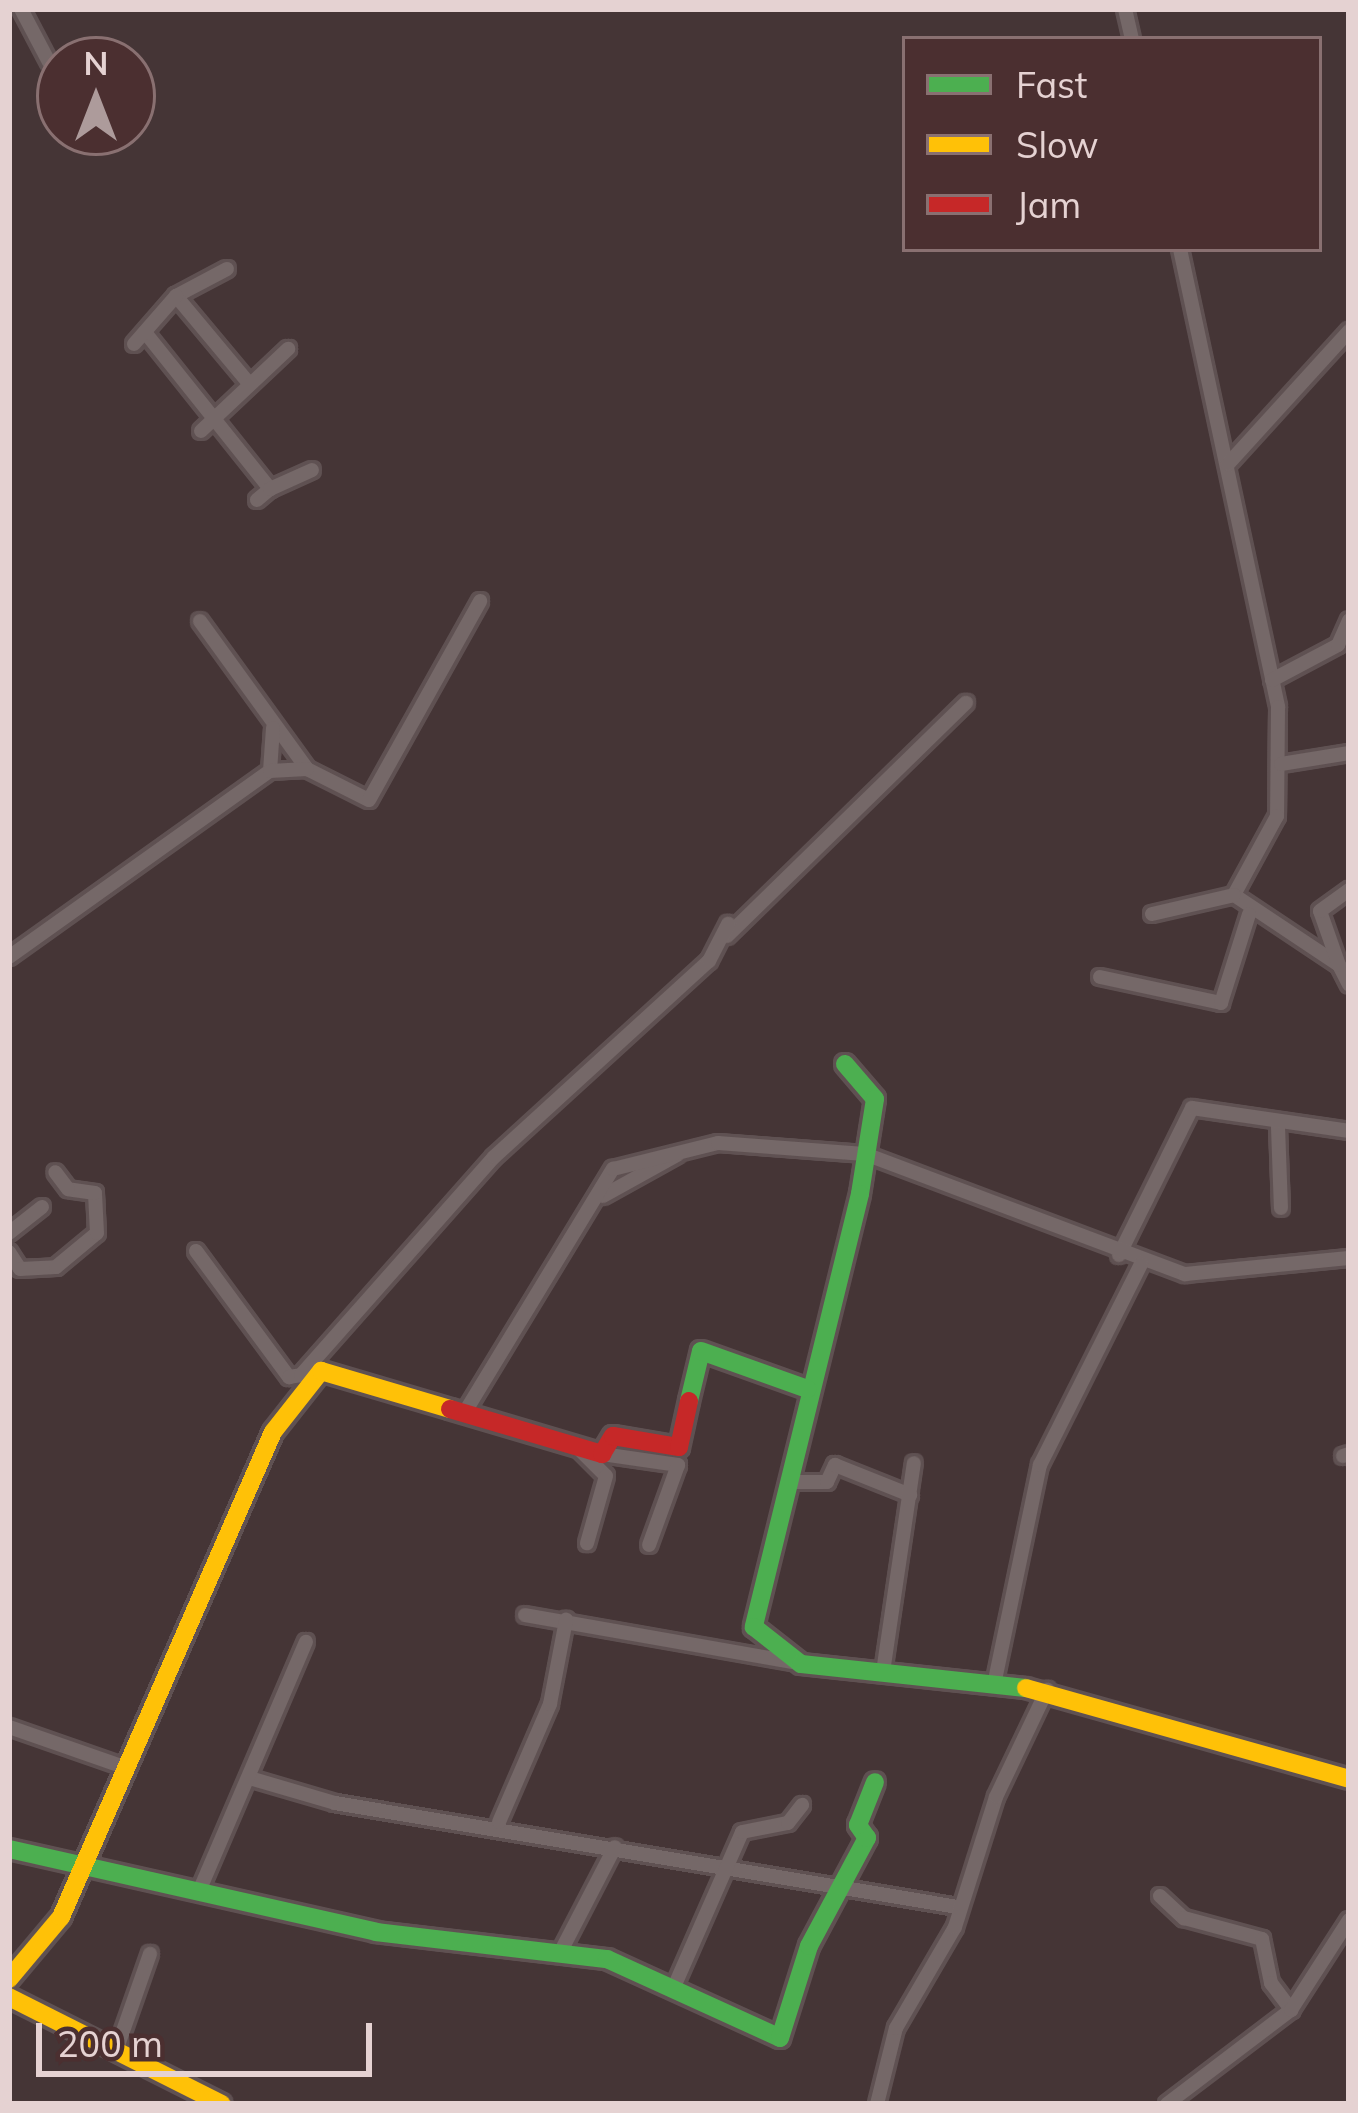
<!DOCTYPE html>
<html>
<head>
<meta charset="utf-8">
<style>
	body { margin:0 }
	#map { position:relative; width:1358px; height:2113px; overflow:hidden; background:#453536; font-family:Mulish,sans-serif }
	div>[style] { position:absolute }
	.roads { filter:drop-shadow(3px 0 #5f5152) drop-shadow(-3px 0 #5f5152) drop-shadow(0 3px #5f5152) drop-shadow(0 -3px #5f5152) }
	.street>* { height:14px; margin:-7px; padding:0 7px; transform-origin:7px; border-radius:7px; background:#756868 }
	.fast>* { height:18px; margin:-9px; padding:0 9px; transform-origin:9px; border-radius:9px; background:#4caf50 }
	.slow>* { height:18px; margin:-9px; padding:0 9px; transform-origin:9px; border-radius:9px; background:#ffc107 }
	.jam>* { height:18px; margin:-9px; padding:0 9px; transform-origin:9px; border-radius:9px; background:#c62828 }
	span { translate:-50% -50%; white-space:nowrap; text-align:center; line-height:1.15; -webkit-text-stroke:12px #4b2f30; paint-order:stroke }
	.frame { position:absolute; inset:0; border:12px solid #e5d2d2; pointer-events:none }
	.legend { position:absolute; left:902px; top:36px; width:420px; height:216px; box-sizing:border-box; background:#4b2f30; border:3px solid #897071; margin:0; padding:15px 21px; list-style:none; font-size:36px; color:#e5d2d2 }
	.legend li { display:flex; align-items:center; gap:24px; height:60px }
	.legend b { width:60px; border:3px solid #897071 }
	.north { position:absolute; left:36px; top:36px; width:120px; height:120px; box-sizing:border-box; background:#4b2f30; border:3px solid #897071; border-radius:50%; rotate:0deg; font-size:33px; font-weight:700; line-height:48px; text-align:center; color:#e5d2d2 }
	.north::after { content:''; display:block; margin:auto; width:42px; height:54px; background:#ad9b9b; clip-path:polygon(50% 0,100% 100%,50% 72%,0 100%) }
	.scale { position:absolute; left:36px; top:2023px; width:336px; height:54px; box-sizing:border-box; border:6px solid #e5d2d2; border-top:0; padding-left:15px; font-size:36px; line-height:42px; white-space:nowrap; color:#e5d2d2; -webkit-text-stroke:9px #4b2f30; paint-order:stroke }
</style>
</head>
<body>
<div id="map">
	<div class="roads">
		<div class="street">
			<i style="left:21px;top:9px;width:60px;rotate:62.2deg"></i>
			<i style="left:1125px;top:9px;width:31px;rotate:77deg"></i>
			<i style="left:1180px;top:249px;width:468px;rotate:77.9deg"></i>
			<i style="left:1278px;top:707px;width:109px;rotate:90.5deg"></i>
			<i style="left:1277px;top:816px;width:90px;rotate:118.6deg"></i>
			<i style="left:1234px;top:895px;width:126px;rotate:33.7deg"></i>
			<i style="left:1339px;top:965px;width:22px;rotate:63deg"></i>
			<i style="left:227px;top:269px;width:58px;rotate:152.1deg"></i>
			<i style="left:176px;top:296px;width:112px;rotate:50.1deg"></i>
			<i style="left:148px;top:336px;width:196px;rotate:51.4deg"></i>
			<i style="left:270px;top:489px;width:17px;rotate:140deg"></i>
			<i style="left:134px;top:344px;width:64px;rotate:-48.8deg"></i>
			<i style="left:201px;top:431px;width:120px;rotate:-43.3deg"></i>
			<i style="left:1228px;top:464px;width:180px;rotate:-47.7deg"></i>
			<i style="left:270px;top:489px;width:46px;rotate:-24.3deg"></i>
			<i style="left:200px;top:621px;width:183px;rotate:54.1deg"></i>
			<i style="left:307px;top:769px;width:69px;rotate:26.6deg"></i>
			<i style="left:369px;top:800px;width:228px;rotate:-60.8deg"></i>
			<i style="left:1272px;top:680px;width:75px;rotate:-27.9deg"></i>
			<i style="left:1338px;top:645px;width:27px;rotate:-66deg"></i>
			<i style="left:1281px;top:764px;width:69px;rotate:-9.2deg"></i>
			<i style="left:270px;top:771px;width:43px;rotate:-86deg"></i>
			<i style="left:1152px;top:914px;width:84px;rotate:-13deg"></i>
			<i style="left:727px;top:936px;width:334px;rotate:-44.3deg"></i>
			<i style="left:9px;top:957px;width:320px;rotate:-35.5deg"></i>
			<i style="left:270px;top:771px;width:37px;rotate:-3deg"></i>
			<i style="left:1339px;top:965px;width:57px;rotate:-109.4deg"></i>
			<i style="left:1320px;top:911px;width:36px;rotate:-36deg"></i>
			<i style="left:1100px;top:977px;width:124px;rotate:12.1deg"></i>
			<i style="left:1221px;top:1003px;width:93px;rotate:-72.5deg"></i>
			<i style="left:1278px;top:1127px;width:81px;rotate:87.9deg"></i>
			<i style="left:603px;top:1196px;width:85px;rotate:-29deg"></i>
			<i style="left:9px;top:1233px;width:42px;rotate:-38.2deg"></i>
			<i style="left:196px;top:1251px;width:157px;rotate:53.6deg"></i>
			<i style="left:289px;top:1377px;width:12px;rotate:-9deg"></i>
			<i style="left:301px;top:1375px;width:291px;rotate:-48.5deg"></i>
			<i style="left:494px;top:1157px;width:291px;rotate:-42.4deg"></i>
			<i style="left:709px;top:961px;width:42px;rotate:-62.8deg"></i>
			<i style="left:9px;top:1252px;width:20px;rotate:57deg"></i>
			<i style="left:20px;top:1269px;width:36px;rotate:-3deg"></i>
			<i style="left:56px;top:1267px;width:53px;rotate:-39.7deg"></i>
			<i style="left:97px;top:1233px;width:40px;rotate:-92.9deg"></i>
			<i style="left:95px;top:1193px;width:27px;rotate:-172deg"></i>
			<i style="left:68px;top:1189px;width:21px;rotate:-127deg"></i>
			<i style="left:1119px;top:1255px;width:164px;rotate:-63.6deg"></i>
			<i style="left:1192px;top:1108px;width:159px;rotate:8.3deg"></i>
			<i style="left:465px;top:1412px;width:285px;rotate:-58.7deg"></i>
			<i style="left:613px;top:1169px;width:108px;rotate:-13.9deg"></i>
			<i style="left:718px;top:1143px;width:147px;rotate:4.3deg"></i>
			<i style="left:865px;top:1154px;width:342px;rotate:20.6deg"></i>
			<i style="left:1185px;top:1274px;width:165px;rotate:-5.6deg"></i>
			<i style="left:581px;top:1451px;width:35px;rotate:45deg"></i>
			<i style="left:606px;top:1476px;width:70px;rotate:105.8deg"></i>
			<i style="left:602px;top:1454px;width:77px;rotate:8.2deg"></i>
			<i style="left:678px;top:1465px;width:85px;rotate:109.9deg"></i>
			<i style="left:1343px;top:1456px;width:6px;rotate:-18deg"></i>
			<i style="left:789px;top:1482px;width:38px"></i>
			<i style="left:827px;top:1482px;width:19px;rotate:-65deg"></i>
			<i style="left:835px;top:1465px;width:81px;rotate:21.8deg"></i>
			<i style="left:525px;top:1615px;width:275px;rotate:10deg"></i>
			<i style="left:883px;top:1672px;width:211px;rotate:-81.6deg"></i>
			<i style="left:995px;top:1680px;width:220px;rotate:-78.2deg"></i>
			<i style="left:1040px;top:1465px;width:225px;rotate:-63.3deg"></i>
			<i style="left:9px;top:1727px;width:125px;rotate:19.2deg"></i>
			<i style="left:253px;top:1779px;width:85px;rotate:16.3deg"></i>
			<i style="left:335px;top:1803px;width:632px;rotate:9.48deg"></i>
			<i style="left:499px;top:1822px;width:129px;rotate:-66.6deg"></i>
			<i style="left:550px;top:1704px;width:86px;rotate:-79.2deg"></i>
			<i style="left:200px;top:1889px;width:269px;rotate:-66.8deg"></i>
			<i style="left:1160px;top:1896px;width:33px;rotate:43deg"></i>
			<i style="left:1184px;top:1918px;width:81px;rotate:15.1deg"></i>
			<i style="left:1262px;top:1939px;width:45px;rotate:78.4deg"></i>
			<i style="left:1271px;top:1983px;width:34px;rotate:53deg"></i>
			<i style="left:561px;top:1951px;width:117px;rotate:-62.6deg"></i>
			<i style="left:674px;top:1987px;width:169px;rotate:-66.3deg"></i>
			<i style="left:742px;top:1832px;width:47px;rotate:-11.1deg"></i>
			<i style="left:788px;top:1823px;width:23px;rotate:-52deg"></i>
			<i style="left:116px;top:2051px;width:103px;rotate:-70.7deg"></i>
			<i style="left:877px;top:2104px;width:78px;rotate:-76deg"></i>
			<i style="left:896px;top:2028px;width:117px;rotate:-59.7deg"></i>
			<i style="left:955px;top:1927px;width:136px;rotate:-72.5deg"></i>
			<i style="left:996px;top:1797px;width:119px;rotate:-64.5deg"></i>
			<i style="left:1167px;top:2104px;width:156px;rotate:-37.2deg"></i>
			<i style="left:1291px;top:2010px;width:107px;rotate:-57.2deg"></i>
		</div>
		<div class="fast">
			<i style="left:845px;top:1064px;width:46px;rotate:49.4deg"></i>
			<i style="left:875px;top:1099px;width:96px;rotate:99deg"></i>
			<i style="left:860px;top:1194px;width:446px;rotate:103.8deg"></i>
			<i style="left:754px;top:1627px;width:60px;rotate:38.2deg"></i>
			<i style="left:801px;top:1664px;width:226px;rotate:6.1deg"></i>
			<i style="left:689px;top:1401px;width:51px;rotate:-76.5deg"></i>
			<i style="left:701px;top:1351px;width:113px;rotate:19.7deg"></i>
			<i style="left:9px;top:1849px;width:376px;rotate:12.7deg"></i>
			<i style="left:376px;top:1932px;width:233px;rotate:6.7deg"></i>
			<i style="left:607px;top:1959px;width:190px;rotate:24.5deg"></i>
			<i style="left:780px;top:2038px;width:96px;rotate:-72.5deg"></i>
			<i style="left:809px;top:1946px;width:123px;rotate:-61.8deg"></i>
			<i style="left:867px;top:1838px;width:16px;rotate:-125deg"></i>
			<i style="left:858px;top:1825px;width:46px;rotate:-68.4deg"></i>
		</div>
		<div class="slow">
			<i style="left:1026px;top:1688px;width:336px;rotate:15.7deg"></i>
			<i style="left:9px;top:1979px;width:81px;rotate:-50deg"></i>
			<i style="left:61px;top:1917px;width:529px;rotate:-66.39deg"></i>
			<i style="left:273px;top:1432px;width:78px;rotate:-51.8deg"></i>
			<i style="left:321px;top:1371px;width:134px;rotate:16.4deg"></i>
			<i style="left:9px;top:1997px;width:238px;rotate:26.7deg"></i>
		</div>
		<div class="jam">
			<i style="left:450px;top:1409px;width:159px;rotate:16.5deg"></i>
			<i style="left:602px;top:1454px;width:21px;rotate:-59deg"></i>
			<i style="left:613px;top:1436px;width:67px;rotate:9.5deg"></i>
			<i style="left:679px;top:1447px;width:47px;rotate:-77.7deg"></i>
		</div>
	</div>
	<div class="frame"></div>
	<ul class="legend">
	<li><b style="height:15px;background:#4caf50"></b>Fast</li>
	<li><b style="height:15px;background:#ffc107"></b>Slow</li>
	<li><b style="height:15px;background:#c62828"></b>Jam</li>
	</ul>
	<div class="north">N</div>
	<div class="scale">200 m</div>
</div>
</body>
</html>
